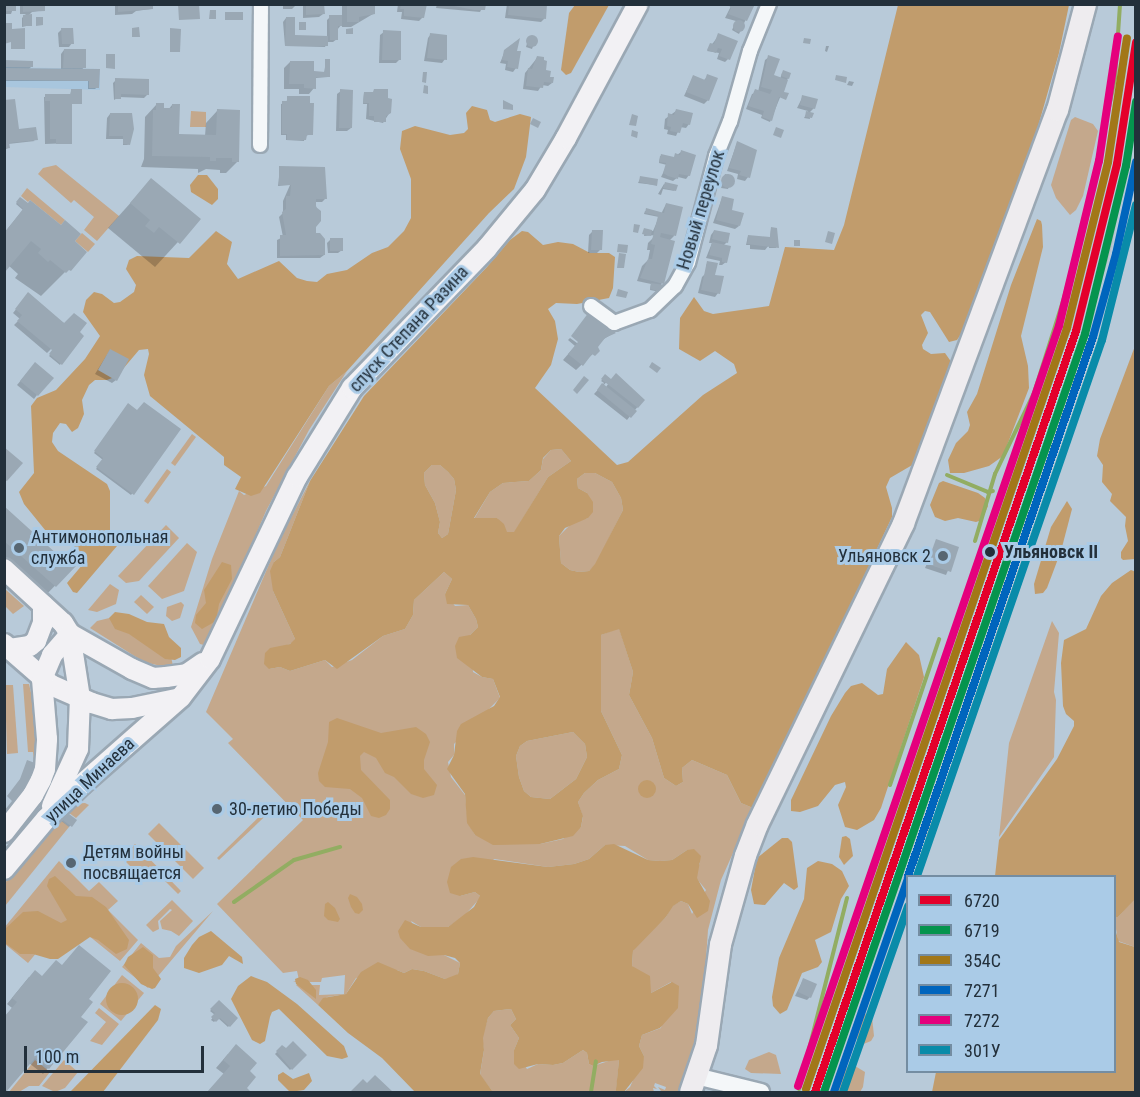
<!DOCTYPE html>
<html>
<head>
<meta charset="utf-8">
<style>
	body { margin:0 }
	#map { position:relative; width:1140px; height:1097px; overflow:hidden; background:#b8cad9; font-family:"Roboto Condensed",sans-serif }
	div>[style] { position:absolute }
	.built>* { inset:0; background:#a8c6de }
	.green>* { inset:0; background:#c4a88c }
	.forest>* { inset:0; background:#c19c6c }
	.round { border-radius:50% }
	.shadow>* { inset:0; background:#0003 }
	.stream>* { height:4px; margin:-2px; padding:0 2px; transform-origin:2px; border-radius:2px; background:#92ad62 }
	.building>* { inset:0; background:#9aa8b4 }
	.roads { filter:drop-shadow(2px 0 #9aa8b4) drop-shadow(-2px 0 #9aa8b4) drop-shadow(0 2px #9aa8b4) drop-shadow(0 -2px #9aa8b4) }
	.minor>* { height:14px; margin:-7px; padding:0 7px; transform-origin:7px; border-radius:7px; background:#f4f7f9 }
	.tertiary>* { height:16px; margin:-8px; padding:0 8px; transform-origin:8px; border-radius:8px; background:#f4f7f9 }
	.secondary>* { height:20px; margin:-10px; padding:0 10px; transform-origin:10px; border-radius:10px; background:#f2f1f4 }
	.primary>* { height:21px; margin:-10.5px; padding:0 10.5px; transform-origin:10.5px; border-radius:10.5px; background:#eeecef }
	.rail>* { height:6px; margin-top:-3px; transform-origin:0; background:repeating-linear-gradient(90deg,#aacbe7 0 11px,#b7bcc0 0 22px); box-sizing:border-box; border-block:2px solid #b7bcc0 }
	.rail-1>* { height:8px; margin:-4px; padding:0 4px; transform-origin:4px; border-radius:4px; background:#e4002b }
	.rail-2>* { height:8px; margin:-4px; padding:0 4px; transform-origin:4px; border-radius:4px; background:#05944e }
	.rail-3>* { height:8px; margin:-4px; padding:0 4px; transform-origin:4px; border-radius:4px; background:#a27718 }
	.rail-4>* { height:8px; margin:-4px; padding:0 4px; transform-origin:4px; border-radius:4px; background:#0065bd }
	.rail-5>* { height:8px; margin:-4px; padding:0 4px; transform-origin:4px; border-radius:4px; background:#e5007d }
	.rail-6>* { height:8px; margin:-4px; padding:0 4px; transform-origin:4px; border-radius:4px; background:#098ba9 }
	.dots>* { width:16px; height:16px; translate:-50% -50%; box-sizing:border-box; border:3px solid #aacbe7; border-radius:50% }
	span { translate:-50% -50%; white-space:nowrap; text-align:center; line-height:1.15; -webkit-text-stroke:6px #aacbe7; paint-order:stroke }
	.street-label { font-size:18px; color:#23303b }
	.poi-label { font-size:18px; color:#23303b }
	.left { translate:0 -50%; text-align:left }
	.right { translate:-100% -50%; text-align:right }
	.stop-label { font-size:18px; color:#23303b; font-weight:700 }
	.frame { position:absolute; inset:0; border:6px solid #23303b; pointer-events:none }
	.legend { position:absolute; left:906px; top:875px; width:210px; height:198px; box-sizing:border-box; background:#aacbe7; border:2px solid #748da2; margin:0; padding:8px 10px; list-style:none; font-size:18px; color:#23303b }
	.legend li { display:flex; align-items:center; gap:12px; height:30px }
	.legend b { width:30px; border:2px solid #748da2 }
	.scale { position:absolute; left:24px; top:1046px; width:180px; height:27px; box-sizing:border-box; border:3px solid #23303b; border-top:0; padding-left:8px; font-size:18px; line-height:21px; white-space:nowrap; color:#23303b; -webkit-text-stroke:4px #aacbe7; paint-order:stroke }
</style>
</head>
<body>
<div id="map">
	<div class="built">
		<i style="clip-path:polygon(5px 67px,100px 69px,100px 90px,5px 87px)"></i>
	</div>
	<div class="green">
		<i style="clip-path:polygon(191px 111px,206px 112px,206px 127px,190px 127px)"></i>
		<i style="clip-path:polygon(1075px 117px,1093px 124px,1098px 131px,1083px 196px,1076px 210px,1070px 215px,1056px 198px,1051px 185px,1071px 120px)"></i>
		<i style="clip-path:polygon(56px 165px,119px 216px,97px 241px,84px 230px,94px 217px,74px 200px,71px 203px,38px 174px,43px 168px)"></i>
		<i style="clip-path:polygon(27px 188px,65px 220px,61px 225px,30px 200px,28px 202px,21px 196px)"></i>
		<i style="clip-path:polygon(82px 233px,95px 244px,88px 252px,75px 241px)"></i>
		<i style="clip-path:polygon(347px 371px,309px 430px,266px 511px,208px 646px,200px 644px,191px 627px,212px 559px,239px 491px,244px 495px,266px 486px,329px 386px)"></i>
		<i style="clip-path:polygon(192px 434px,196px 437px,175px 466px,171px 463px)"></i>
		<i style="clip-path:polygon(561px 449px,571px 461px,548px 477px,514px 533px,506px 532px,497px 518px,474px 519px,490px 492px,503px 483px,529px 481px,541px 470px,543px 459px,551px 450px)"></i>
		<i style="clip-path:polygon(432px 465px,440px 465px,448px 472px,454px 479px,456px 490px,448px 534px,442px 538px,438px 533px,440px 522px,435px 503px,425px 485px,424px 473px)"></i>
		<i style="clip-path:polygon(167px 469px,171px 472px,148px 504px,144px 501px)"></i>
		<i style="clip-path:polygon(585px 473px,595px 473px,612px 482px,621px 498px,623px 510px,596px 564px,589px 571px,579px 572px,570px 570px,561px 563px,559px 536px,573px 522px,588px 518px,587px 493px,578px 488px,577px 479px)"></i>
		<i style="clip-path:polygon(310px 481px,280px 557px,274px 562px,273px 591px,295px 639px,294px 642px,285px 646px,269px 669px,280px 667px,290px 671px,325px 660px,332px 667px,352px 660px,383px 636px,405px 629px,413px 615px,414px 600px,444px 572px,452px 579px,445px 594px,455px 606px,468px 605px,476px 619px,478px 627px,470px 635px,473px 672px,482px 677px,493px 679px,500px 698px,454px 744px,454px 755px,448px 762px,451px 777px,465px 795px,468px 823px,475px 835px,540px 844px,563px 839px,581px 827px,583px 817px,578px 802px,584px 793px,598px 780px,619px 769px,622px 755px,601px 711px,601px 635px,619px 628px,633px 672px,629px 695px,652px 738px,664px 778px,676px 786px,683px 782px,682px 768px,692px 760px,727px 775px,741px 803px,753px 808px,721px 880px,708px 930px,704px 989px,695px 1053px,679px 1092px,659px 1092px,656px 1091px,661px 1091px,658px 1087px,665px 1090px,666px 1087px,655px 1083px,654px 1086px,657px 1089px,653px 1088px,654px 1092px,624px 1092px,630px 1087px,644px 1056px,639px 1046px,642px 1035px,661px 1028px,671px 982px,651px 993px,632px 966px,633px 951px,638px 943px,666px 917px,672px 906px,681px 901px,688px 904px,692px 914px,706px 890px,697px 879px,696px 872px,700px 863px,687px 850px,672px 860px,660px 861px,648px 860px,625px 846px,605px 845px,589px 859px,574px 864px,548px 867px,494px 859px,460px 896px,475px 892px,481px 897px,464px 916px,448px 927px,433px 929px,421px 927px,411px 921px,428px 955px,444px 955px,460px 963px,458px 974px,453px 978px,445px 979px,424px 971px,412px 969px,404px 973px,397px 970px,356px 978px,346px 994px,327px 997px,318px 1005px,296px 985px,320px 985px,319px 995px,344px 994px,345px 975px,322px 978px,321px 982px,293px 982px,299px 980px,297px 971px,283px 973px,217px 904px,303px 820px,228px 743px,233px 739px,206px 712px,279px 541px)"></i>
		<i style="clip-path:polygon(166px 525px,179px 538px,139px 581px,126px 583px,118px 576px)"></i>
		<i style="clip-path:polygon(187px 543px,197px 552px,184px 591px,162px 599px,148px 586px)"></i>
		<i style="clip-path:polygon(110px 584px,119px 590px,116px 604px,97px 612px,88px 610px)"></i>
		<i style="clip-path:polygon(5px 589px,24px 606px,13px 614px,5px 606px)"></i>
		<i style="clip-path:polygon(141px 595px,154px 607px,147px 614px,134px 602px)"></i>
		<i style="clip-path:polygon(181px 602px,184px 605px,180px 618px,172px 621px,166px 616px,167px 607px)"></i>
		<i style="clip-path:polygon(126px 614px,146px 626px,165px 629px,173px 666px,161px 666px,144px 662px,90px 628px,97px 621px)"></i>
		<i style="clip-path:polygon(1052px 621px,1059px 633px,1054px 692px,1056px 700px,1054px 757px,999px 837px,1009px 743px)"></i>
		<i style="clip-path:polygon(23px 684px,29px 684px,32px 697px,37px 764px,29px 785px,5px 815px,5px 807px,8px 809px,28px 784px,34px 763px,33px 752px,28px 752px)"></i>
		<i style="clip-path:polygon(5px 685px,13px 685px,18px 753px,7px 754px)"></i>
		<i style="clip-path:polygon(573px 732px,585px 744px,587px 757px,576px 779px,550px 799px,531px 797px,524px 791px,519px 777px,516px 756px,520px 746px,527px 741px)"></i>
		<i style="clip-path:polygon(274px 802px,277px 805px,219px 860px,217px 858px)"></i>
		<i style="clip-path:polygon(85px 803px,89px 805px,76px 818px,65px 810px,72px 804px)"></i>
		<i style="clip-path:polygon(58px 818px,69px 827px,5px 906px,5px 883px)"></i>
		<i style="clip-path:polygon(159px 823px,204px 868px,193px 879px,148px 834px)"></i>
		<i style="clip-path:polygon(135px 844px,181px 891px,178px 894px,150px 866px,140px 876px,121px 857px)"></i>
		<i style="clip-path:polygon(59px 861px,89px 891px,99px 882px,118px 901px,108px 910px,138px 940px,120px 961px,78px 927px,47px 940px,28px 963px,5px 944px,4px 928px)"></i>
		<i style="clip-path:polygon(1135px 898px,1135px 947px,1118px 941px,1114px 917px,1118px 917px)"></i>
		<i style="clip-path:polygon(172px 900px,193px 921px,179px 936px,171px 931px,162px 929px,160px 921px,172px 910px,170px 909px,158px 921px,159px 929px,153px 932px,146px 925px)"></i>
		<i style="clip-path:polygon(213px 911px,148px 988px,122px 967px,141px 943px,159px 958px,170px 957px,176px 946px)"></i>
		<i style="clip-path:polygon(122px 975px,144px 993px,121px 1021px,100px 1004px)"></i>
		<i style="clip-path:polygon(99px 1008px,119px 1024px,102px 1045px,90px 1041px,106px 1022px,95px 1013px)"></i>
		<i style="clip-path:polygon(511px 1009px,516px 1019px,510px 1025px,519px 1038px,514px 1050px,527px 1069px,538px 1064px,553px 1065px,563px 1063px,583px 1050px,587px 1053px,589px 1064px,593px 1066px,615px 1059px,619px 1060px,616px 1092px,493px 1092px,480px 1075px,484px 1050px,482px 1038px,488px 1018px,494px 1011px)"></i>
		<i style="clip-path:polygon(865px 1014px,872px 1017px,874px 1036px,871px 1041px,861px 1045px,857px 1042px,857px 1036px)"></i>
		<i style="clip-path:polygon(769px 1052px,776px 1055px,781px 1074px,751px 1073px,745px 1069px,749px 1060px)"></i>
		<i style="clip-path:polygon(35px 1060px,50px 1072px,39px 1086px,29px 1086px,19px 1092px,9px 1092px)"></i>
		<i style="clip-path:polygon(64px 1060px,78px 1072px,65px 1088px,55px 1092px,42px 1086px)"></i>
		<i style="clip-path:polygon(850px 1063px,865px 1072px,863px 1087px,860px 1092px,835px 1092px,840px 1078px)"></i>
	</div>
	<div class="forest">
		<i style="clip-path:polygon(575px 5px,609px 5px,571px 73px,566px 75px,561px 70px,569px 13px)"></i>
		<i style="clip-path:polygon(evenodd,898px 5px,1069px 5px,1059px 53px,1037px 130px,963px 331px,957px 340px,949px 342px,930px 312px,925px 311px,921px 315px,928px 333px,922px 345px,923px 349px,931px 354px,945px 353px,952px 363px,950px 371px,914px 464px,890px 478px,886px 487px,892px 508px,892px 517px,792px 729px,753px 808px,741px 803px,727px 775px,692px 760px,682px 768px,683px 782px,676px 786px,664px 778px,652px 738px,629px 695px,633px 672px,619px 629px,601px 635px,601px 711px,622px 755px,619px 769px,598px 780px,584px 793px,578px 802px,583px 816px,581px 827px,573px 836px,540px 844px,493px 845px,475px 835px,467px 823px,465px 794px,447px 769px,454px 755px,457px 731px,461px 724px,494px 706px,500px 697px,493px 679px,482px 677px,457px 658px,455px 646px,459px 637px,470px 635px,478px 627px,476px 619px,468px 605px,447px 604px,445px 594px,452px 579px,444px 572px,414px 600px,413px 615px,405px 629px,383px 636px,337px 669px,325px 660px,290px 671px,280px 667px,269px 669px,264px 664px,265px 653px,270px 648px,290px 644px,295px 639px,273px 591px,270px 571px,274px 562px,280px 557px,310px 481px,364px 396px,487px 267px,510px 240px,522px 231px,528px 232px,543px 245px,558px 242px,573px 244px,590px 253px,609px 253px,615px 257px,613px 288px,609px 298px,577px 304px,556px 303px,548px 309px,555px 321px,558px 339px,551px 365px,535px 388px,617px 465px,628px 462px,703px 395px,737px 373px,734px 364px,715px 351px,700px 361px,679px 349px,680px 318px,694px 297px,704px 311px,713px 314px,769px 306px,785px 247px,834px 250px,844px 225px,898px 5px,561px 449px,571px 461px,548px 477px,514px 532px,507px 532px,504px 524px,497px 518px,474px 518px,490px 492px,503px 483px,529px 481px,541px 470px,543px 458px,551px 450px,561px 449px,898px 5px,432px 465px,440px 465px,448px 472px,454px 479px,456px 490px,448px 534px,442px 538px,438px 533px,440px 522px,435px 503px,425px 485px,424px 473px,432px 465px,898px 5px,585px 473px,595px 473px,612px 482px,621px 498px,623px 510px,595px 564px,589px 571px,579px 572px,570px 570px,561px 563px,559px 536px,565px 528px,588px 518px,593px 512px,593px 502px,587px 493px,578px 488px,577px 479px,585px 473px,898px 5px,573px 732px,585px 744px,587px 757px,576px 779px,550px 799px,531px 797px,524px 791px,519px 777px,516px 756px,520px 746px,527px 741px,573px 732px)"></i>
		<i style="clip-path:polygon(472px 106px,487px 110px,490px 120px,495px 122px,520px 114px,531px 117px,526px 157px,514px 189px,489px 213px,347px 371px,329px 386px,260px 493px,251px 496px,235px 489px,241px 477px,224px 465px,224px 457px,150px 396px,144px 375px,149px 354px,148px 349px,139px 350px,117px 376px,107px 380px,95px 380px,89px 385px,82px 400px,84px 414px,78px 428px,72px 432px,66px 424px,60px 423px,53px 433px,52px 442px,58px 451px,107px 484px,110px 491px,110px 535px,117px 534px,117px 546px,77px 593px,73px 592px,67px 583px,83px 564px,79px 550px,66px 541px,54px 541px,24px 504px,19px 492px,34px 473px,31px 406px,37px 398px,56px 390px,85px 359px,100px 336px,83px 312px,86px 300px,94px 292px,102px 294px,114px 303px,120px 302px,134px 292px,136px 285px,126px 269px,129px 260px,137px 256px,189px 258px,216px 231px,232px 242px,227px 264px,238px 279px,279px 261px,297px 278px,307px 281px,317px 282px,327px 274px,347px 270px,372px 253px,388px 247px,404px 231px,411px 218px,411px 179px,400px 149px,402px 131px,415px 126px,450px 135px,464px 133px,468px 129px,466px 113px)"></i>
		<i style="clip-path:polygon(198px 175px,207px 175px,218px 189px,218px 199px,212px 205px,191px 192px,190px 185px)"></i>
		<i style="clip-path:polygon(1037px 219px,1041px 221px,1042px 225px,1043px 247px,1021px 336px,1028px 366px,1029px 388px,1003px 456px,989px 466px,964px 473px,950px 473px,948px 460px,956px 443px,968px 431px,970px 425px,967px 412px,977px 394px,1011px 285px)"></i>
		<i style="clip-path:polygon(1135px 346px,1135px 559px,1123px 560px,1121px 558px,1121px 552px,1128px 541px,1125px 526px,1126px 517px,1110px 501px,1112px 494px,1102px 482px,1103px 465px,1097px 456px,1100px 439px)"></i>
		<i style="clip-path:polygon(943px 481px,978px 493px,985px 498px,988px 506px,982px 520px,976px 522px,958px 518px,945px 521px,935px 517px,930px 505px,939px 483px)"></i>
		<i style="clip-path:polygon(1067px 501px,1072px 509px,1061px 551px,1047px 588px,1043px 593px,1035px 594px,1034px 584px,1051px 527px)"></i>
		<i style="clip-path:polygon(222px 562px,231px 565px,232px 579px,219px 604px,216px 621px,202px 629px,195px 623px,196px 615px,206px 603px,204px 590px)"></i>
		<i style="clip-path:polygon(1131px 570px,1136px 572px,1136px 898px,1118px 917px,1115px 917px,1114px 876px,995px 876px,999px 840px,1057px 759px,1074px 726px,1074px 721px,1066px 714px,1063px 706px,1061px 663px,1064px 640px,1086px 629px,1101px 596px,1112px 583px)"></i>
		<i style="clip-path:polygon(115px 612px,129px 614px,147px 622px,164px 624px,169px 637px,181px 648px,181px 657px,175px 660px,165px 659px,129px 634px,115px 629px,109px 618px)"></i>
		<i style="clip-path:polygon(906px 642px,919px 655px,924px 677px,881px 808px,874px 820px,857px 830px,845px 827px,838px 805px,846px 787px,845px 782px,835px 785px,818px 806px,800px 812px,791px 811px,791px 800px,831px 716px,845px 693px,851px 686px,862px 683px,878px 695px,883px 694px,887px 669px)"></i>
		<i style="clip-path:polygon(337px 718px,381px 733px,416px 727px,426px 734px,430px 742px,424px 760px,424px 769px,437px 785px,434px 795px,423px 798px,411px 794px,394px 777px,385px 773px,376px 758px,364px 752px,360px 756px,361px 770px,390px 800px,390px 809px,386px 815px,379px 818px,371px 816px,362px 798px,350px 789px,325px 787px,319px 781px,318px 773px,328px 742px,329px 722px)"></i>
		<i class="round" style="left:638px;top:780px;width:18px;height:18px"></i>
		<i style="clip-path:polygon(846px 836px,850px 839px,853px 856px,844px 865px,839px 857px,842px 837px)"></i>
		<i style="clip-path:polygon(782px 838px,788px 838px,792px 842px,798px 887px,794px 890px,784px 883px,765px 905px,754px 904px,751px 890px,757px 858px)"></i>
		<i style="clip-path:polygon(614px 844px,648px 860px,660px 861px,672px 860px,687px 850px,694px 849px,701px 856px,697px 878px,710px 901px,708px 911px,697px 918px,688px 904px,681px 901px,673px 906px,666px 917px,633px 951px,632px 966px,650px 976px,651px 993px,672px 982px,679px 986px,678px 1008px,660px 1028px,642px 1035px,639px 1046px,644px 1056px,643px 1068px,624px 1092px,616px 1092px,616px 1089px,619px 1060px,602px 1062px,593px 1066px,589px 1064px,587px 1053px,583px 1050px,563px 1063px,553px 1065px,538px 1064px,519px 1069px,514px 1064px,514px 1050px,519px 1038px,510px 1025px,516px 1019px,511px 1009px,494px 1011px,488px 1018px,483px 1038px,484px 1050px,480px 1074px,493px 1092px,415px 1092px,382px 1058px,348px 1033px,318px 1005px,323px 998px,346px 994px,361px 972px,378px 962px,404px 973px,412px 969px,424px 971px,445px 979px,458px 974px,460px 963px,455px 958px,444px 955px,428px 956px,410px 949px,400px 938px,398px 931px,405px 920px,421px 927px,448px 927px,474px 907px,480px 896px,475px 892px,460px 896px,450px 893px,447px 882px,451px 867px,461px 859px,473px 857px,548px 867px,574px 864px,589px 859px,605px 845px)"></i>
		<i style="clip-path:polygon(818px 861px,832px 864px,842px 871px,849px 886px,841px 899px,831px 932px,815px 940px,822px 962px,818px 967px,802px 973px,787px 1010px,780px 1014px,773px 1006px,772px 997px,779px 958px,804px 899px,807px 868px)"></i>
		<i style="clip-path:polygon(55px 876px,76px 896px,92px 897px,106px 907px,129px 940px,127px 949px,116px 954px,98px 940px,90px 937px,58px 959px,50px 959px,33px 954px,20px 954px,5px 943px,5px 929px,23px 912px,38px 911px,61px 923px,67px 920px,47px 886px,49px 879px)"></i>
		<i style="clip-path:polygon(350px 894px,357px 897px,362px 904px,363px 910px,359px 914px,355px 913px,351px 907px,348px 898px)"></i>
		<i style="clip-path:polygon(328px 902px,335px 908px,340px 919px,338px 922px,328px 920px,324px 916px,325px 904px)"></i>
		<i style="clip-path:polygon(1115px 929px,1119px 942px,1135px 947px,1135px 1092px,932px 1092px,936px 1072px,1114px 1072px)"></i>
		<i style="clip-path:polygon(211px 931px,242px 957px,243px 964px,229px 956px,222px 965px,199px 973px,184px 968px,184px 958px,192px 945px,199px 937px)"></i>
		<i style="clip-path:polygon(143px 947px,153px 955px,153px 968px,161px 979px,155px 988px,152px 989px,141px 984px,124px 965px,128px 957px)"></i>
		<i style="clip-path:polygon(251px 976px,267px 982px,297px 1004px,344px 1046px,348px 1057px,342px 1059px,327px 1056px,279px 1009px,272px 1012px,270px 1017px,265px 1041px,260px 1044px,252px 1040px,231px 999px,238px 986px)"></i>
		<i style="clip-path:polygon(300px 977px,308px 980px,316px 990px,316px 999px,296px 984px,295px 979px)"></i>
		<i class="round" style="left:106px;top:983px;width:32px;height:32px"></i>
		<i style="clip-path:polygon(155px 1005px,161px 1009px,158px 1020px,103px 1092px,70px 1092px)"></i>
		<i style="clip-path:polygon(283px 1072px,293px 1079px,309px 1073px,312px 1081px,304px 1090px,290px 1092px,278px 1080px,278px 1075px)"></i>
	</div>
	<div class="shadow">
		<i style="clip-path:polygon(4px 4px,43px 4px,44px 10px,32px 12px,28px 16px,31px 25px,22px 27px,22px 18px,26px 14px,20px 14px,20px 6px,14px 6px,11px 14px,4px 14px)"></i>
		<i style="clip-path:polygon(112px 4px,151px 4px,151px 9px,136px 11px,132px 14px,115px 15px,115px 5px)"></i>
		<i style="clip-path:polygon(226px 4px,242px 4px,242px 5px,225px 6px)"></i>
		<i style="clip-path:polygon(283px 4px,297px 4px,292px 9px,283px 9px)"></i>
		<i style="clip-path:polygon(303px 4px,323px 4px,323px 14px,319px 17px,303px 18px)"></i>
		<i style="clip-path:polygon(342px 4px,373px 4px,373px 14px,351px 27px,342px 27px,342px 24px,337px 30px,337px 39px,333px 42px,327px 42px,325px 47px,285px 46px,283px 22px,286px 18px,293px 37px,327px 37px,327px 20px,330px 17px,342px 16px)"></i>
		<i style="clip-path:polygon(398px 4px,425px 4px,423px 17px,419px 21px,401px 19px,402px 12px,397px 12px)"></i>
		<i style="clip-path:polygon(437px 4px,484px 4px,480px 12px,436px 8px)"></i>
		<i style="clip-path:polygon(507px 4px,546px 4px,544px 19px,541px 22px,505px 18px)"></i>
		<i style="clip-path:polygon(728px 4px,753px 4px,739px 34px,732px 30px,736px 21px,725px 18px,731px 6px)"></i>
		<i style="clip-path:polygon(62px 29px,72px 43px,69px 47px,59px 47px,58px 33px)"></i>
		<i style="clip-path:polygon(384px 32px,399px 60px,396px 63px,379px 63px,380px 35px)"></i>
		<i style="clip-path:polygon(431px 34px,447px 46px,445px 59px,442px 63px,424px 61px,428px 38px)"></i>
		<i style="clip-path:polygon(719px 35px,728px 59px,725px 62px,717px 59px,719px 53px,707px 51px)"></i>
		<i style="clip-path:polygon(529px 36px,536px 38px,532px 49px,526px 47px)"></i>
		<i style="clip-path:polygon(826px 46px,829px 46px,827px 52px,825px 51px)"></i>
		<i style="clip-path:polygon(64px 50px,84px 67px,81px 71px,96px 89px,88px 89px,88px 81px,4px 81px,4px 62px,31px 67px,28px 70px,61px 70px,61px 54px)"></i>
		<i style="clip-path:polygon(505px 51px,516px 68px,513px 72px,505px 70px,506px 64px,500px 63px)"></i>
		<i style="clip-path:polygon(769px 57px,772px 76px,780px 79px,782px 73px,788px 78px,770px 122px,761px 118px,762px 115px,746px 109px,752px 94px,758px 92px,765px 60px)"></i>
		<i style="clip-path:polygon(537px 58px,552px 83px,548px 86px,542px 85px,538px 91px,523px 89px,525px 73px)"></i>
		<i style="clip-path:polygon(326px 61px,328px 77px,316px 78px,314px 88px,309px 94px,299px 94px,299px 89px,284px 89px,284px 68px,290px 62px,313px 73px,324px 73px)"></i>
		<i style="clip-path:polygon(708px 76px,708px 100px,704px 104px,684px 96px,693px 77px,703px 81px)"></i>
		<i style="clip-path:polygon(116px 80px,148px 94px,144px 98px,119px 97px,114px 100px,113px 83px)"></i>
		<i style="clip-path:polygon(849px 81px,854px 82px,852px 86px,847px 85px)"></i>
		<i style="clip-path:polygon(71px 91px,80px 103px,71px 104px,71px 143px,45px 144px,44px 97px,70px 95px)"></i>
		<i style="clip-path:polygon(341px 91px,351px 128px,347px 131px,336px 131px,337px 94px)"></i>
		<i style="clip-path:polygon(364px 93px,390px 112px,383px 123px,366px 119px,367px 104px,363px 104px)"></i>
		<i style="clip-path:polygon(803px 96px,814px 108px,809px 113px,810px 119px,804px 118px,808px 111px,797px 108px)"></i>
		<i style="clip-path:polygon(288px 97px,312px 134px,305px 136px,304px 141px,286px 140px,286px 135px,281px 135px,281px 104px,286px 103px)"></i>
		<i style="clip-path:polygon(4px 100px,18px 131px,35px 141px,8px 144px,8px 148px,4px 150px)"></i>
		<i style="clip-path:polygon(156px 105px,162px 110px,168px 110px,172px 105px,178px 135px,205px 136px,206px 123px,217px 111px,238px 161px,226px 173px,220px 173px,220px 170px,206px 169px,198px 173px,198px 169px,141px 167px,144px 159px,145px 117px)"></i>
		<i style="clip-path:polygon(676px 111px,689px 124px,686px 128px,680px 127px,676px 136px,667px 134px,668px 130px,664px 129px,665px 119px)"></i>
		<i style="clip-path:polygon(110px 114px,129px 144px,127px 145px,123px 145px,123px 139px,106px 139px,107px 118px)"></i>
		<i style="clip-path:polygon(737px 143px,748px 177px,745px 181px,737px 179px,738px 174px,727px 171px)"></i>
		<i style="clip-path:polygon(681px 152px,689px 175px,686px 179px,678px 177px,673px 181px,661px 177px,667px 165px,659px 163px,660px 156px,673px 158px)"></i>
		<i style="clip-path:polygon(280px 168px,325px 199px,322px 202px,315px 202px,320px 221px,315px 227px,315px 234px,324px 255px,320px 258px,277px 258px,277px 240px,283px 237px,279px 217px,283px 213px,283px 201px,290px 185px,278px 186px)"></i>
		<i style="clip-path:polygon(725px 174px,733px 176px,728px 189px,721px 188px)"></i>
		<i style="clip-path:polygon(641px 177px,655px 185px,638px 183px)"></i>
		<i style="clip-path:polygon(151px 180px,199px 219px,155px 267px,108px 228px)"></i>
		<i style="clip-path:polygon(664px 184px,675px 191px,663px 189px,661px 195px,658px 194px)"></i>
		<i style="clip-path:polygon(20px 198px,85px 252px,41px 296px,15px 278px,18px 274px,8px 265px,4px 270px,4px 233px,23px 210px,16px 204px)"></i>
		<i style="clip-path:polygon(722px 198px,739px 226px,735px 229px,713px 223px)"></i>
		<i style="clip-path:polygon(666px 204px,674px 236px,669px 241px,660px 292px,650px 290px,651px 284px,637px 281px,642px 266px,648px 260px,650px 250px,647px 250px,648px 243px,656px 235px,644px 236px,645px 229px,653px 231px,659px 217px,644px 214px,645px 211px,661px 214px)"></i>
		<i style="clip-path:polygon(771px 229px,775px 239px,778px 239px,776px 248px,769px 248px,769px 245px,765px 250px,750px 249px,750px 245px,746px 245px,748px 236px,770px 238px)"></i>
		<i style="clip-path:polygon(593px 231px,600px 250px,597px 253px,588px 253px,589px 235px)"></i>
		<i style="clip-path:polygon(714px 231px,727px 242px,723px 246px,726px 262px,722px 265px,719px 265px,720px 261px,706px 258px,712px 243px,709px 243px,711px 235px)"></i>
		<i style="clip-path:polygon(331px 239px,342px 250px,338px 253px,328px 253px,327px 243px)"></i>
		<i style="clip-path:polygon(706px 264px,714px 273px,718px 293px,715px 297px,698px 293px,702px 277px,706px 273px)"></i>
		<i style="clip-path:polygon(25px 298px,78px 332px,60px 365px,49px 356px,56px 348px,54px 346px,47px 353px,14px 325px,20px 319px,13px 313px)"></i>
		<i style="clip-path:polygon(613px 333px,601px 341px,596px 347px,598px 349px,576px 370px,563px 360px,575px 346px,568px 340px,570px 338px,577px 343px)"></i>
		<i style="clip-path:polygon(110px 350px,116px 380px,112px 383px,95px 374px)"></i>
		<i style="clip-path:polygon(32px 367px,37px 395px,34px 399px,17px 385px)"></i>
		<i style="clip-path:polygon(606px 376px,609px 379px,603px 386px,606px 387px,611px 380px,643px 400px,627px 420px,594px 394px,604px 383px,601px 381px)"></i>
		<i style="clip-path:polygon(128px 405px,137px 412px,179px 429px,131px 495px,96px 469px,103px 460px,94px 453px)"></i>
		<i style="clip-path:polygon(4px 508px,58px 557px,74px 566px,43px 598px,4px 563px)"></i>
		<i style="clip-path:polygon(937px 541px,958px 548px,946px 575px,925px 568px)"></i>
		<i style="clip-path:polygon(65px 813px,75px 820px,69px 827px,60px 820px)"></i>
		<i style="clip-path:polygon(62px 967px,86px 999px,79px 1017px,48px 1068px,43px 1074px,29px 1063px,4px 1092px,4px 1018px,12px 1008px,7px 1004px,29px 977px,42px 978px)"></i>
		<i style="clip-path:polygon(803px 980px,810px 997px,807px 1000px,795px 996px)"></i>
		<i style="clip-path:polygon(219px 1002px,236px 1018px,228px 1027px,218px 1018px,214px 1022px,211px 1020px,215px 1015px,210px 1011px)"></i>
		<i style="clip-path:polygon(282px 1047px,305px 1055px,290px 1070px,275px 1054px)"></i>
		<i style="clip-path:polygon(228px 1054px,248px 1071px,243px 1087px,248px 1091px,208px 1092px,224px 1074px,216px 1068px)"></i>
		<i style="clip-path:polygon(375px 1077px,391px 1092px,352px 1092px,363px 1081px,367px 1085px)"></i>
	</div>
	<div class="stream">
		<i style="left:947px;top:475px;width:44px;rotate:22.5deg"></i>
		<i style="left:988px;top:492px;width:5px;rotate:-11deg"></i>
		<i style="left:975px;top:541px;width:70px;rotate:-73.4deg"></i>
		<i style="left:995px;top:474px;width:90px;rotate:-64.3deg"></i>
		<i style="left:1034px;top:393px;width:100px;rotate:-72.5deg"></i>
		<i style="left:1064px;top:298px;width:111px;rotate:-75.3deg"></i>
		<i style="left:1092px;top:191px;width:115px;rotate:-78.5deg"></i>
		<i style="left:1115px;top:78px;width:74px;rotate:-86.1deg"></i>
		<i style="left:890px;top:785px;width:154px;rotate:-71.4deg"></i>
		<i style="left:234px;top:902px;width:73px;rotate:-35deg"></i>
		<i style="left:294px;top:860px;width:48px;rotate:-15.8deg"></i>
		<i style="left:799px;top:1089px;width:197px;rotate:-75.9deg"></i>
		<i style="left:591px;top:1092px;width:31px;rotate:-81deg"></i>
	</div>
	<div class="building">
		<i style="clip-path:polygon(4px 4px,16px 4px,16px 11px,5px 11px)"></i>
		<i style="clip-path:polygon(23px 4px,45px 4px,45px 11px,23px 12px)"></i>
		<i style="clip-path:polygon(118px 4px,153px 4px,153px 9px,118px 12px)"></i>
		<i style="clip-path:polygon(178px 4px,199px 4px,200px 19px,179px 20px)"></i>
		<i style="clip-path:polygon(306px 4px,324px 4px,325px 14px,306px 15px)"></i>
		<i style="clip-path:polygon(347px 4px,375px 4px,375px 14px,359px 17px,359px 22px,347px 22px)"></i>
		<i style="clip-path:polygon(401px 4px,427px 4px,424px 18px,404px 16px,404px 9px,400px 9px)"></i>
		<i style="clip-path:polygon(444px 4px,486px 4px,485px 10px,474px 10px)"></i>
		<i style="clip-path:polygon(509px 4px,547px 4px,546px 19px,508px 15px)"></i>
		<i style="clip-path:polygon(728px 4px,755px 4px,747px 21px,728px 14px,731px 8px)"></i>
		<i style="clip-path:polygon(210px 10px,216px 10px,216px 19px,209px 19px)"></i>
		<i style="clip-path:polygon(225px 12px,243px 12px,243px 20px,225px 20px)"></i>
		<i style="clip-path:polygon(32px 14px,32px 26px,23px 26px,23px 15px)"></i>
		<i style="clip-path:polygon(329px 15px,342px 15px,342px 26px,338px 26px,338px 40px,330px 40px)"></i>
		<i style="clip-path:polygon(36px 17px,43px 17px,43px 25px,36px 26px)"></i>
		<i style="clip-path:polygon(286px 17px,295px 17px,295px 35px,328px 36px,328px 46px,285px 46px)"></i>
		<i class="round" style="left:733px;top:20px;width:12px;height:12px"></i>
		<i style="clip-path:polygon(299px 22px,306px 22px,306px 30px,299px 30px)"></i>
		<i style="clip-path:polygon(4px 23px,12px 23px,12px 29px,25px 28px,25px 49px,11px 49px,11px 42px,4px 44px)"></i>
		<i style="clip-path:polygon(139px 27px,140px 37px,132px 37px,132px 28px)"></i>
		<i style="clip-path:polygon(61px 28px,73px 28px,74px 44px,62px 44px)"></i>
		<i style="clip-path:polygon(170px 28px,181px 29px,180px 52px,170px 52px)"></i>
		<i style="clip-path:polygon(353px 28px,353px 34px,346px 34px,346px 29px)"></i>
		<i style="clip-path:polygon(383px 30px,401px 31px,401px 60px,382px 60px)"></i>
		<i style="clip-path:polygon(430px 33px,447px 35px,447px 60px,427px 58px)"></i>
		<i style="clip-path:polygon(718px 33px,738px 41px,730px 60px,719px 56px,722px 49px,718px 48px,716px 53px,707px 50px,710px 43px,714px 44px)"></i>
		<i class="round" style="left:526px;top:35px;width:12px;height:12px"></i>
		<i style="clip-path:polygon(520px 38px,517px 51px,521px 51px,518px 69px,507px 67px,508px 61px,502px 60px,504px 50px)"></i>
		<i style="clip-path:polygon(804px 38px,811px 39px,810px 44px,803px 43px)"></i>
		<i style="clip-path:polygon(64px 49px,86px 49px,86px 68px,63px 68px)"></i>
		<i style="clip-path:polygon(106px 54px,115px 54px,115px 69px,106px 68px)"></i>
		<i style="clip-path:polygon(768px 55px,780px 59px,774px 75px,788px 80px,784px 92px,789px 93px,786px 100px,779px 97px,772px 121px,762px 117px,764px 111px,748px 106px,755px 89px,770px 94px,772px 90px,761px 87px)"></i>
		<i style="clip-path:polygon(537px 56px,544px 57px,544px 60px,547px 61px,546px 70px,551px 71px,550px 77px,554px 77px,553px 83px,544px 82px,543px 88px,526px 86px,528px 68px,532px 69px)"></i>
		<i style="clip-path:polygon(325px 59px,330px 59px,330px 77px,316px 77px,316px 89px,304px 88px,304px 84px,289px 84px,290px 61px,314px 61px,314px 71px,325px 72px)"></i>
		<i style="clip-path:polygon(4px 60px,33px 61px,33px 67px,4px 67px)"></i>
		<i style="clip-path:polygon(4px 68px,100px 69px,99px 88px,89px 88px,89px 81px,4px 80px)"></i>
		<i style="clip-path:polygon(783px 70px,791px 73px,789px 79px,781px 76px)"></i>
		<i style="clip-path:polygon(423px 72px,427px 72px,426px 83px,422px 82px)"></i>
		<i style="clip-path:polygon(707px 74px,718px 78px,709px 101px,686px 92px,693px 75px,705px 80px)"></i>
		<i style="clip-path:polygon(836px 75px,847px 77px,846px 83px,835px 80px)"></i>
		<i style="clip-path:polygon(115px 78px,149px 79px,149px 95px,121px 94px,121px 99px,115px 99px)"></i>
		<i style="clip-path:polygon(424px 85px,428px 86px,428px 94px,423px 93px)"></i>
		<i style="clip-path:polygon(71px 89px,82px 89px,82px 104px,72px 104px,72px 144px,56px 144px,56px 139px,50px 139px,50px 101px,45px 101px,45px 94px,71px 94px)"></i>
		<i style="clip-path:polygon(340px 89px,353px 90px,352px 128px,339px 128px)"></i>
		<i style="clip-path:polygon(374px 89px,388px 89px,388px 98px,392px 99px,391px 113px,386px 116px,386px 122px,374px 122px,374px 116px,369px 116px,369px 103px,363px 103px,364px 92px,373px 92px)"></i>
		<i style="clip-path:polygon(802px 95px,818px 99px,815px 109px,800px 105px)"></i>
		<i style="clip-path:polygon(287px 96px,310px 96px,310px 103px,314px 103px,313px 135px,307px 135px,306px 140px,287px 140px,287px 134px,282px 134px,282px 101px,287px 101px)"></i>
		<i style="clip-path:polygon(15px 99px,19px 129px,36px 127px,38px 140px,9px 143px,10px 148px,4px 149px,4px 100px)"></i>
		<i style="clip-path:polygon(503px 100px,513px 105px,513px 110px,503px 109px)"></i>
		<i style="clip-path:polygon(156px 103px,164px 103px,164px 108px,172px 108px,172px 104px,180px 104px,179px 134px,216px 135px,217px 109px,240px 110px,239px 162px,232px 162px,232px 158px,216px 158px,216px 161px,210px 161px,210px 157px,152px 156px,153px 110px,156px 110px)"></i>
		<i style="clip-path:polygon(676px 109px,693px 113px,690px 125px,683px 123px,680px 133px,670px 131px,671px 127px,667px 126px,668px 113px,674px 115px)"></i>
		<i style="clip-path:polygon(806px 111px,814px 113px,812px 118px,805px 117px)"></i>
		<i style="clip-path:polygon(110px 113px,132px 113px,134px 129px,130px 145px,123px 144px,123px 136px,109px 136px)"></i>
		<i style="clip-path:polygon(632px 114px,638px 116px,636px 126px,629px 125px)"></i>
		<i style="clip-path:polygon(533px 118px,541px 122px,538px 128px,530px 124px)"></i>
		<i style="clip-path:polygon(776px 127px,784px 130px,781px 138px,773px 135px)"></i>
		<i style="clip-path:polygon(632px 130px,638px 132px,637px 138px,631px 136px)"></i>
		<i style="clip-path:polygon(737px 141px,757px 150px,750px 178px,739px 175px,741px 171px,729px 168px)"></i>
		<i style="clip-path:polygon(681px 150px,696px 155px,690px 176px,679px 174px,678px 179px,668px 176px,663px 173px,666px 163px,659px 162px,661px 154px,674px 157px,675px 153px,680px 155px)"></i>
		<i style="clip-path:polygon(279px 166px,325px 167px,327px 199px,316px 199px,316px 207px,321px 211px,321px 221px,316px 227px,316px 233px,320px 233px,325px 239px,325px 255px,280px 256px,280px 235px,286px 235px,282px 212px,286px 209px,286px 196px,290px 196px,291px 185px,279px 185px)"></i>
		<i class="round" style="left:721px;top:174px;width:14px;height:14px"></i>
		<i style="clip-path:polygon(640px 176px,658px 179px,657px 186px,639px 182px)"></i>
		<i style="clip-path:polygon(151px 178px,201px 219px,180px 244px,159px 227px,154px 233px,145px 226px,150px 220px,130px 203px)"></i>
		<i style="clip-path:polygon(665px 182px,678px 185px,676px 191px,663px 188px)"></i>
		<i style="clip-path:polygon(722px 196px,734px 199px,732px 210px,744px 213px,740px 226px,716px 220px)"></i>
		<i style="clip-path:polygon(20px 197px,28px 203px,30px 200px,61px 225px,65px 220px,81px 234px,75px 241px,87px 252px,71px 271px,69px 270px,66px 273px,50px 260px,48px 262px,38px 253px,41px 249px,31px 241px,5px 272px,5px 232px,23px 209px,16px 202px)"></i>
		<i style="clip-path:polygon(666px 203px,683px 207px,676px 236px,661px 233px,660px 237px,675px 241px,664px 284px,640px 278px,648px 259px,652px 259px,655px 245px,651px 244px,658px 216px,645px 213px,646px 208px,664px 213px)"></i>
		<i style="clip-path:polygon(634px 224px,640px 225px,638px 233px,633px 232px)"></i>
		<i style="clip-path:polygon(771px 227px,777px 228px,779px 248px,747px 244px,748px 235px,770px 237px)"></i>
		<i style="clip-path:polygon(644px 228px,652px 230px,651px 236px,642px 234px)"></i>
		<i style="clip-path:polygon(592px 230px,603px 230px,602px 250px,591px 250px)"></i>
		<i style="clip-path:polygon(714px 230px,730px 233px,728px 243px,712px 239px)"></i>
		<i style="clip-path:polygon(828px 231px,835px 233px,832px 244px,825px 242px)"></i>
		<i style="clip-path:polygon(330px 238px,343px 238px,343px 251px,330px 251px)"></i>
		<i style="clip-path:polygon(794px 240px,800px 240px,800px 246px,794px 246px)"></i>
		<i style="clip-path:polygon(712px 242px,731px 246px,727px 263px,722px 262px,722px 258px,709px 255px)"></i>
		<i style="clip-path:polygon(618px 244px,628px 245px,627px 253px,617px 252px)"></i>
		<i style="clip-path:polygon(619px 253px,626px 254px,624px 268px,617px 268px)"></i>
		<i style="clip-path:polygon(707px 261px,718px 263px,715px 275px,724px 276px,720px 294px,701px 290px)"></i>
		<i style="clip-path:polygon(651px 283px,664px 285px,662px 292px,650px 289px)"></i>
		<i style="clip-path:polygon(618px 289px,628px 292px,626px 298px,616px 296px)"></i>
		<i style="clip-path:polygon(28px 292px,64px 323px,74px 313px,87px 323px,80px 332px,84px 336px,62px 365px,49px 354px,52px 350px,17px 321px,22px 315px,15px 309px)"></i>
		<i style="clip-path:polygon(589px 312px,616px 333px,605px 338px,598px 347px,600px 351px,595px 356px,592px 354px,583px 366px,568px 354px,578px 342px,571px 336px)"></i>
		<i style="clip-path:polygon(110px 349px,129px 359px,117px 381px,98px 370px)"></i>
		<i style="clip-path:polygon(35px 362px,54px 378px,38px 396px,20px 381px)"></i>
		<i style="clip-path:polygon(652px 362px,661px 368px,657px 373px,649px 367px)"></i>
		<i style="clip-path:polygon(616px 373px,645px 400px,638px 408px,601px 379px,605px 374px,611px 379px)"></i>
		<i style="clip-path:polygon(584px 376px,589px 380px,577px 394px,573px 390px)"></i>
		<i style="clip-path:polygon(602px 383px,637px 411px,631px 418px,597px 390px)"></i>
		<i style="clip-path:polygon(144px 402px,181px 429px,134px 495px,96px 467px,103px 458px,94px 451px,128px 403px,137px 410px)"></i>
		<i style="clip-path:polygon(4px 447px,23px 463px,7px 481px,4px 480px)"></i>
		<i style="clip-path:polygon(4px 506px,58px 555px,61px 552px,76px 566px,56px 587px,4px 541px)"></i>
		<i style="clip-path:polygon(936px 539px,959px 547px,951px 572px,927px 564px)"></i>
		<i style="clip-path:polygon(27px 760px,35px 763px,28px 784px,13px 802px,7px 796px,20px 779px)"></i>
		<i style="clip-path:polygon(65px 811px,77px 820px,72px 827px,60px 818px)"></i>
		<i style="clip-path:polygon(79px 945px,111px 971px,89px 999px,93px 1002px,81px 1017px,88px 1022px,49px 1069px,35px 1058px,6px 1092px,4px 1017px,17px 1002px,12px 998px,35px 970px,42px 976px,56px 960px,62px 965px)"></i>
		<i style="clip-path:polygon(803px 978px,817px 984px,811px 998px,798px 992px)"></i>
		<i style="clip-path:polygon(219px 1000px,238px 1018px,230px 1027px,220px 1018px,216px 1022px,211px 1017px,215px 1013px,210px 1009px)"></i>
		<i style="clip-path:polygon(293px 1041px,307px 1055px,292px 1070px,276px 1051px,282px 1045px,286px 1048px)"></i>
		<i style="clip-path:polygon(236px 1044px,257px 1063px,250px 1071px,256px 1077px,247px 1088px,250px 1091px,207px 1092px,230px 1066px,223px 1060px)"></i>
		<i style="clip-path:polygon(375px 1075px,393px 1092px,350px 1092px,363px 1079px,367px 1083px)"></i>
	</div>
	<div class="roads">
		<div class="minor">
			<i style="left:260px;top:145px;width:141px;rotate:-89.6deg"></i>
			<i style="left:591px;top:306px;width:29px;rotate:36deg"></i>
			<i style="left:614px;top:323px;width:38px;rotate:-20deg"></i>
			<i style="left:650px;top:310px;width:35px;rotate:-44deg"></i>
			<i style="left:675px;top:286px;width:26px;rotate:-61deg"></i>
			<i style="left:688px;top:263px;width:111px;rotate:-75.3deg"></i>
			<i style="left:716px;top:156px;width:37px;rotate:-68deg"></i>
			<i style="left:730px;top:122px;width:74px;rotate:-74.3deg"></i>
			<i style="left:750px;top:51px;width:51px;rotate:-68deg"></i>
		</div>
		<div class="tertiary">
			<i style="left:696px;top:1076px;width:67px;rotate:13.8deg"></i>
		</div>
		<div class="secondary">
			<i style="left:4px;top:569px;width:80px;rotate:42.5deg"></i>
			<i style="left:63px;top:623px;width:13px;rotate:58deg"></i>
			<i style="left:70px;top:634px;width:71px;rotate:29.4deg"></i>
			<i style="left:132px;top:669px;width:23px;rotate:23deg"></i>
			<i style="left:153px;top:678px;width:13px;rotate:-4deg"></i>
			<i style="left:166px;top:677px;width:21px;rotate:-8deg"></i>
			<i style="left:187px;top:674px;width:19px;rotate:-35deg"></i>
			<i style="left:4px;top:644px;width:62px;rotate:41.1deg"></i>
			<i style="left:51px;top:685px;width:45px;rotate:23.7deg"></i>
			<i style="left:92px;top:703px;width:21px;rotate:17deg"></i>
			<i style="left:112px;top:709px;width:20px;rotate:-3deg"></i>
			<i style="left:132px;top:708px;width:45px;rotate:-11.6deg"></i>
			<i style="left:10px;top:649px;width:20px;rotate:-9deg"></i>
			<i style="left:30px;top:646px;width:8px;rotate:-40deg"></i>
			<i style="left:36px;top:641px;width:19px;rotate:-69deg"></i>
			<i style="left:43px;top:623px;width:18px;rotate:-90deg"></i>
			<i style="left:52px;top:806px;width:63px;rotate:-65.5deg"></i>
			<i style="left:78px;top:749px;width:51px;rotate:-87.8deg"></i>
			<i style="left:80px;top:698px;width:65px;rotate:-98.9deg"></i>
			<i style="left:4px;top:832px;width:47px;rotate:-51.9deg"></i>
			<i style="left:33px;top:795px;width:17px;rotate:-62deg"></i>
			<i style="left:41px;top:780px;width:12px;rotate:-70deg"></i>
			<i style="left:45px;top:769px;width:30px;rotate:-86deg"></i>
			<i style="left:47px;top:739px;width:60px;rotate:-94.8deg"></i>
			<i style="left:42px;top:679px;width:26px;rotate:-67deg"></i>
			<i style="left:52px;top:655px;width:28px;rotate:-49deg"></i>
			<i style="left:4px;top:869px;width:65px;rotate:-50deg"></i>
			<i style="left:46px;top:819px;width:50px;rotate:-44.2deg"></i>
			<i style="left:82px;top:784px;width:132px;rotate:-41.3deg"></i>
			<i style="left:181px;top:697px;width:48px;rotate:-52.7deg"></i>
			<i style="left:210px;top:659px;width:202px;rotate:-64.5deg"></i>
			<i style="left:297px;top:477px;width:105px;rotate:-58.3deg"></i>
			<i style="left:352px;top:388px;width:194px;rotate:-46deg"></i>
			<i style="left:487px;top:248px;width:75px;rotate:-50.4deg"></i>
			<i style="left:535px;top:190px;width:61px;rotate:-59.2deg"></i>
			<i style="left:566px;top:138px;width:152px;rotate:-61.8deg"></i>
		</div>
		<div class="primary">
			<i style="left:690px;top:1092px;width:50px;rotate:-71.2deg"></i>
			<i style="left:706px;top:1045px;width:102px;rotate:-82.1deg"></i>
			<i style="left:720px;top:944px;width:92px;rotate:-74.3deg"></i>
			<i style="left:745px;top:855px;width:33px;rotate:-69deg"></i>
			<i style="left:757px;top:824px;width:335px;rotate:-64.1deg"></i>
			<i style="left:903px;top:523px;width:441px;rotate:-69.6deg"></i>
			<i style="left:1057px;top:110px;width:110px;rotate:-75.2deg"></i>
		</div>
	</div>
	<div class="rail">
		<i style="left:923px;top:837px;width:78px;rotate:-65.1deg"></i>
		<i style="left:824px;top:1092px;width:758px;rotate:-70.9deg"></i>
		<i style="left:1072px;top:376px;width:136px;rotate:-74.2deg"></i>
		<i style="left:1109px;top:245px;width:137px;rotate:-78.6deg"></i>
	</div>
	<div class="rail-1">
		<i style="left:815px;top:1092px;width:805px;rotate:-71.07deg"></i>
		<i style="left:1076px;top:331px;width:172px;rotate:-76.2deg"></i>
		<i style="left:1117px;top:164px;width:123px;rotate:-81.1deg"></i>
	</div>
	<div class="rail-2">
		<i style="left:824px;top:1092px;width:802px;rotate:-71deg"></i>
		<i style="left:1085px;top:334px;width:173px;rotate:-76.3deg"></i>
		<i style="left:1126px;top:166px;width:65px;rotate:-81.1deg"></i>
	</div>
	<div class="rail-3">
		<i style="left:806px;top:1089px;width:805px;rotate:-71.07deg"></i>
		<i style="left:1067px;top:328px;width:171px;rotate:-76.1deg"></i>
		<i style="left:1108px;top:162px;width:125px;rotate:-81.3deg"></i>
	</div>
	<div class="rail-4">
		<i style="left:908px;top:876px;width:570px;rotate:-71.06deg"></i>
		<i style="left:1093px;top:337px;width:86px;rotate:-74.5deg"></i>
		<i style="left:1116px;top:254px;width:94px;rotate:-77.7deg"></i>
		<i style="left:834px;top:1092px;width:226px;rotate:-70.9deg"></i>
	</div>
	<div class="rail-5">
		<i style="left:798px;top:1086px;width:804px;rotate:-71.05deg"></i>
		<i style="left:1059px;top:326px;width:170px;rotate:-76.4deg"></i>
		<i style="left:1099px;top:161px;width:126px;rotate:-81.4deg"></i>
	</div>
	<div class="rail-6">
		<i style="left:917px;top:876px;width:567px;rotate:-70.96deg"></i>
		<i style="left:1102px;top:340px;width:139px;rotate:-75.9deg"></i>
		<i style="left:843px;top:1092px;width:197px;rotate:-70.7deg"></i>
	</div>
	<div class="dots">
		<i style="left:19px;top:548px;background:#576672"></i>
		<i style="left:990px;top:552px;background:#23303b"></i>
		<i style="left:943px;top:556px;background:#576672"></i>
		<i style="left:217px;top:809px;background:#576672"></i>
		<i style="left:71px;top:863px;background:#576672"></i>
	</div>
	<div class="street-label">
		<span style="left:701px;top:210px;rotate:-73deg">Новый переулок</span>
		<span style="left:409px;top:329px;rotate:-47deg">спуск Степана Разина</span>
		<span style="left:90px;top:780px;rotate:-43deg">улица Минаева</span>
	</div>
	<div class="poi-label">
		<span class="left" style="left:31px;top:548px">Антимонопольная<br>служба</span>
		<span class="right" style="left:931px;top:556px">Ульяновск 2</span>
		<span class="left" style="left:229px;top:809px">30-летию Победы</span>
		<span class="left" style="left:83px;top:863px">Детям войны<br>посвящается</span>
	</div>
	<div class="stop-label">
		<span class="left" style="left:1004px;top:552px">Ульяновск II</span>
	</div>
	<div class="frame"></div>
	<ul class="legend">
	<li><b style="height:8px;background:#e4002b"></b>6720</li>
	<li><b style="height:8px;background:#05944e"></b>6719</li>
	<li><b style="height:8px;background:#a27718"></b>354С</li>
	<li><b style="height:8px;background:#0065bd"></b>7271</li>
	<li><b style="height:8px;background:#e5007d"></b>7272</li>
	<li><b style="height:8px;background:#098ba9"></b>301У</li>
	</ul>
	<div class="scale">100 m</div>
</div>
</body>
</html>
